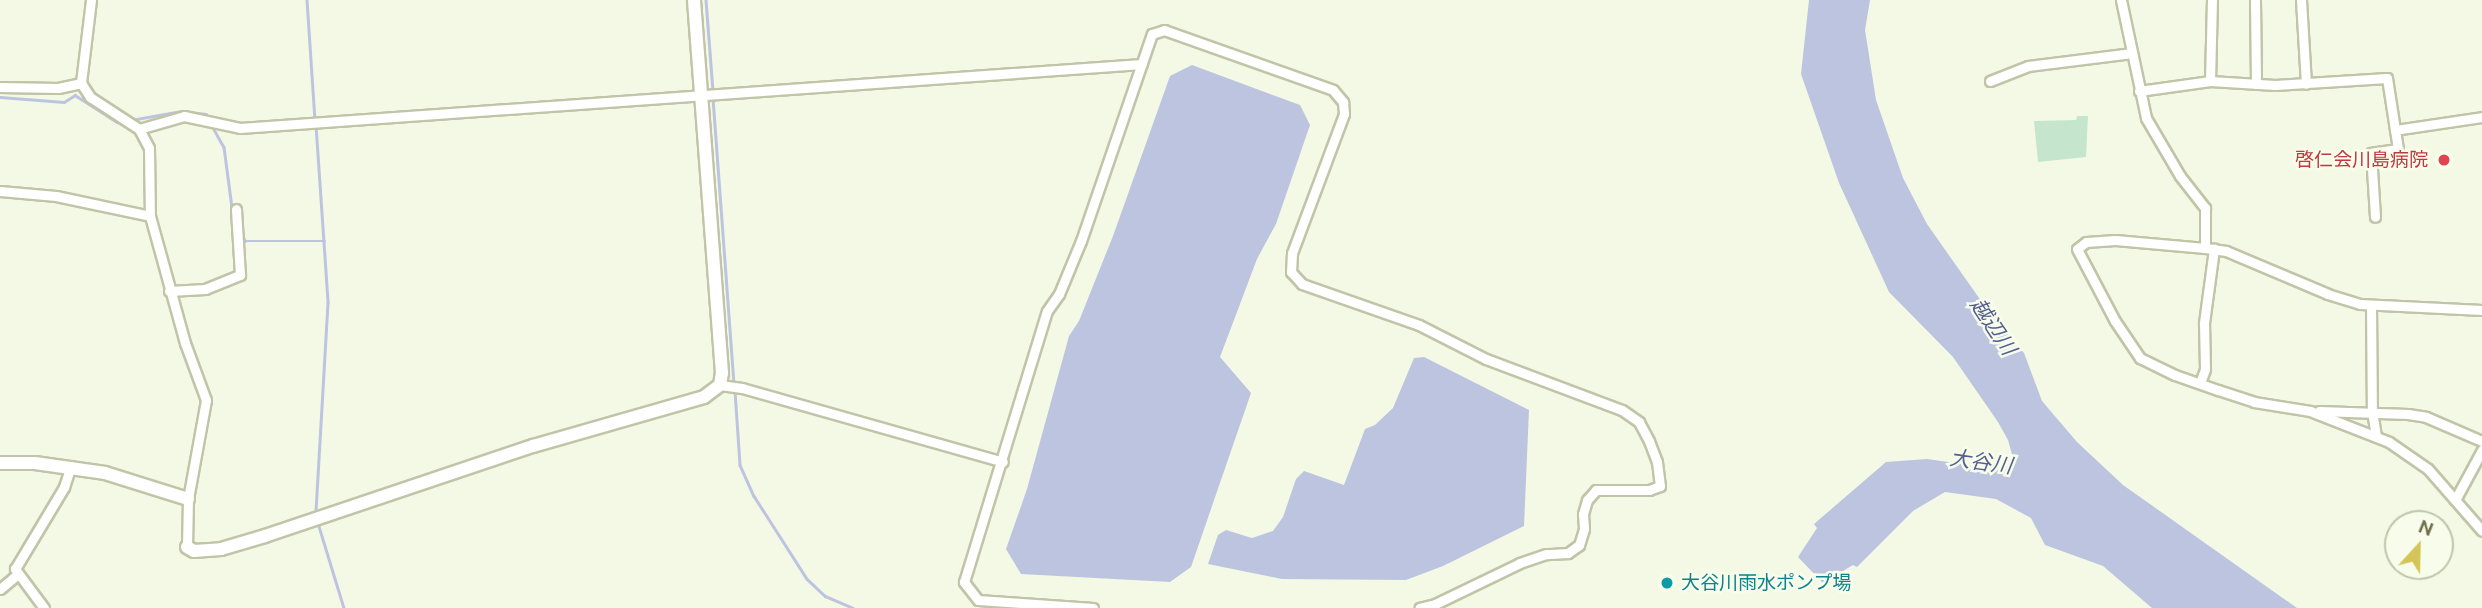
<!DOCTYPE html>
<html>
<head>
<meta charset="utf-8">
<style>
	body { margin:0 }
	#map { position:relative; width:2482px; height:608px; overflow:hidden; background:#f4f9e5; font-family:Ubuntu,"Noto Sans JP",sans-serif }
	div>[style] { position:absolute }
	.green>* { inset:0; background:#c6e5cd }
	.water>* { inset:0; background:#bcc4e0 }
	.stream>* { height:2.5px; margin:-1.25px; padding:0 1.25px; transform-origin:1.25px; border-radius:1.25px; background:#bcc4e0 }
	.roads { filter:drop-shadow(2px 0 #c2c4a8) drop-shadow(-2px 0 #c2c4a8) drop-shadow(0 2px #c2c4a8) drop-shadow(0 -2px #c2c4a8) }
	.street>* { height:9px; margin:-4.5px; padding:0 4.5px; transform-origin:4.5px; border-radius:4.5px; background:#fff }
	.secondary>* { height:12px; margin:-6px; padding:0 6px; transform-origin:6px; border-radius:6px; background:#fff }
	.dots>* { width:19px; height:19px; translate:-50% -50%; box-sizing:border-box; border:4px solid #f8fdeb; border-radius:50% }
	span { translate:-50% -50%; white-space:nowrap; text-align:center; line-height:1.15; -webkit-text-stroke:5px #f8fdeb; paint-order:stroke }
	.health-label { font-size:19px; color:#be3a42 }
	.right { translate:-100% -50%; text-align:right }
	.culture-label { font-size:19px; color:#0d838f }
	.left { translate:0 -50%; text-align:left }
	.water-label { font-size:21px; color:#546093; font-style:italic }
	.north { position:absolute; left:2384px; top:510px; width:70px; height:70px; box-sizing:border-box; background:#f8fdeb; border:2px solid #c1c4ac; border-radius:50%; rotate:22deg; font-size:19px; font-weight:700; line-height:28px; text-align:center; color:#6f6f4e }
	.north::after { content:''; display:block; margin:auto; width:24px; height:32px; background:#d5c559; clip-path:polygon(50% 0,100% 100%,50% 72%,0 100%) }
</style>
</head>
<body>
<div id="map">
	<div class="green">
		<i style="clip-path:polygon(2077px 116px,2088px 116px,2086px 157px,2038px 162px,2034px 121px,2076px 120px)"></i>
	</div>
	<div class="water">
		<i style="clip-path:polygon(1809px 0,1870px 0,1865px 30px,1876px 100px,1903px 178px,1927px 224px,1991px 315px,2024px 353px,2042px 401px,2077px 442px,2123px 485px,2297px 608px,2152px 608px,2103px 566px,2045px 545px,2031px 518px,1996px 499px,1945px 492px,1913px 511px,1857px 567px,1853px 565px,1823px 583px,1798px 557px,1817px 528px,1814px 524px,1886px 462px,1927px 459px,2004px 470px,2013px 458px,2008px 440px,1998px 422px,1953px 357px,1889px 292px,1839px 183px,1801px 74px)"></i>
		<i style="clip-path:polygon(1192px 65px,1300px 105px,1310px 125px,1276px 224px,1257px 259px,1220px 357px,1251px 393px,1191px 567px,1170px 582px,1021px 574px,1006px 549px,1027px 489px,1069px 336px,1079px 321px,1113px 236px,1170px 76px)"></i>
		<i style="clip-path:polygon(1424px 357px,1529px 410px,1524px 526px,1443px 566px,1406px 580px,1282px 579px,1208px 564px,1218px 535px,1226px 530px,1252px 538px,1273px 531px,1283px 517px,1296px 479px,1304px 471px,1344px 485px,1365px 429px,1375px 425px,1393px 408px,1414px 358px)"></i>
	</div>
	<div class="stream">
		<i style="left:307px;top:0;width:119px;rotate:86.2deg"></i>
		<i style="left:706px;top:0;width:91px;rotate:85.6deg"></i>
		<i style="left:0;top:97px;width:64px;rotate:4.5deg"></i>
		<i style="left:64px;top:102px;width:13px;rotate:-32deg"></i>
		<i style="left:75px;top:95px;width:50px;rotate:32.7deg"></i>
		<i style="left:117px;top:122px;width:4px"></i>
		<i style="left:713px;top:98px;width:287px;rotate:85.8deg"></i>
		<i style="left:131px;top:120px;width:51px;rotate:-10.2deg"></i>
		<i style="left:181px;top:111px;width:25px;rotate:7deg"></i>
		<i style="left:206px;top:114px;width:4px;rotate:63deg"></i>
		<i style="left:211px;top:124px;width:26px;rotate:61deg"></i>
		<i style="left:224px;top:147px;width:62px;rotate:82.5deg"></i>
		<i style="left:316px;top:125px;width:178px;rotate:86.1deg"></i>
		<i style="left:328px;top:303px;width:210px;rotate:93.3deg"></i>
		<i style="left:241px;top:230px;width:12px;rotate:70deg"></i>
		<i style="left:245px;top:241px;width:80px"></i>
		<i style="left:735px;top:391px;width:74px;rotate:86.1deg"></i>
		<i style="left:740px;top:465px;width:34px;rotate:66deg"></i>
		<i style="left:754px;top:496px;width:98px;rotate:57.4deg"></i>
		<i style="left:807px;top:579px;width:25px;rotate:43deg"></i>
		<i style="left:825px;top:596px;width:30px;rotate:23deg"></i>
		<i style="left:318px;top:523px;width:89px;rotate:73deg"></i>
	</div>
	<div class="roads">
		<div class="street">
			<i style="left:91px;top:0;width:84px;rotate:96.9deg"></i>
			<i style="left:81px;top:83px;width:17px;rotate:57deg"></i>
			<i style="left:90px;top:97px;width:59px;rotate:33.1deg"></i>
			<i style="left:139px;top:129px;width:21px;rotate:62deg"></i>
			<i style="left:149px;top:148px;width:68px;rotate:89.2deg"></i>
			<i style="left:150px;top:216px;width:132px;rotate:74.6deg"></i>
			<i style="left:185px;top:343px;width:61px;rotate:69.8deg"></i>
			<i style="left:206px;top:400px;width:101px;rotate:100.3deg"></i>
			<i style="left:188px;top:499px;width:48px;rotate:91.2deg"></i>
			<i style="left:2121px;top:0;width:121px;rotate:78deg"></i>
			<i style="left:2146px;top:118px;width:67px;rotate:59.6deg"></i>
			<i style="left:2180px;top:176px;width:41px;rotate:52deg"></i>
			<i style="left:2205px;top:208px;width:40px;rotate:90deg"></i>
			<i style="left:2255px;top:0;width:84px;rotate:89.3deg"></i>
			<i style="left:2301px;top:0;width:84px;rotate:86.6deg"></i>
			<i style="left:1990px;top:81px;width:41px;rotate:-21.5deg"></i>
			<i style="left:2028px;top:66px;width:105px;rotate:-7.1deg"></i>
			<i style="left:2210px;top:81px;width:81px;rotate:-88.6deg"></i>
			<i style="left:0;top:87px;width:58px;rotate:1deg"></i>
			<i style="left:58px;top:88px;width:24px;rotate:-12deg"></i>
			<i style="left:2139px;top:91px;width:72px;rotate:-8deg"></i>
			<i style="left:2210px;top:81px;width:65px;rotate:3.5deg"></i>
			<i style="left:2275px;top:85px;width:112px;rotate:-3.6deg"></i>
			<i style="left:2387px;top:78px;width:72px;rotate:81.2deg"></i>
			<i style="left:2398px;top:149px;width:27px;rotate:172deg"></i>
			<i style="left:2371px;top:153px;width:64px;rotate:86.4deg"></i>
			<i style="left:139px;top:129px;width:47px;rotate:-16.1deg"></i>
			<i style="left:184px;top:116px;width:57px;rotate:12.1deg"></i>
			<i style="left:240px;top:128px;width:904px;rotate:-4.06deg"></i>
			<i style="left:2395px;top:130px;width:88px;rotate:-8.5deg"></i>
			<i style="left:0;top:191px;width:56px;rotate:5.1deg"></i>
			<i style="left:56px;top:196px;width:96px;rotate:12deg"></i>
			<i style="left:169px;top:291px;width:36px;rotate:-3deg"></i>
			<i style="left:205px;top:289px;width:38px;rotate:-22deg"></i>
			<i style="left:240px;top:275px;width:66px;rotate:-93.5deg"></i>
			<i style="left:2371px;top:305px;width:106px;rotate:89.5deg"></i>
			<i style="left:2372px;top:411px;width:25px;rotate:81deg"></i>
			<i style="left:2482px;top:310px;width:122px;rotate:-177.2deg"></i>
			<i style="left:2360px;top:304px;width:34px;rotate:-163deg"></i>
			<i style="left:2328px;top:294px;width:111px;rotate:-157.1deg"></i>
			<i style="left:2226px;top:251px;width:21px;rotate:-172deg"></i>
			<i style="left:2205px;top:248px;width:90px;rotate:-174.9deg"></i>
			<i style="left:2115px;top:240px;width:29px;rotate:176deg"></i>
			<i style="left:2086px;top:242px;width:11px;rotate:142deg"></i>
			<i style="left:2077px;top:249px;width:81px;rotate:62.2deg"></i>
			<i style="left:2115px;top:321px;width:45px;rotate:56deg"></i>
			<i style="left:2140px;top:358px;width:39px;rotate:26deg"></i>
			<i style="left:2175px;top:375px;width:46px;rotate:19.2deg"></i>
			<i style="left:2218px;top:390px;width:38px;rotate:18deg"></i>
			<i style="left:2254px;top:402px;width:57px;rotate:9.1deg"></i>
			<i style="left:2310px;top:411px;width:85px;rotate:21.4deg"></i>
			<i style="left:2389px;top:442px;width:47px;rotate:34.7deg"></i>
			<i style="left:2428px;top:469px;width:82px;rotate:48.9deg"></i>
			<i style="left:2200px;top:383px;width:15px;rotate:-70deg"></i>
			<i style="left:2205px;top:369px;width:46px;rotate:-91.2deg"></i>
			<i style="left:2204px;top:323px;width:75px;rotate:-82.3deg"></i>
			<i style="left:720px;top:385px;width:22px;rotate:8deg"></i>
			<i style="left:742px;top:388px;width:271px;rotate:15.8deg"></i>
			<i style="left:2319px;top:411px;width:89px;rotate:1.9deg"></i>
			<i style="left:2408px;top:414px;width:18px;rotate:9deg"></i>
			<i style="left:2426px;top:417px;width:61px;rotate:23.2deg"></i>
			<i style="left:2455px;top:500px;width:57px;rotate:-61.6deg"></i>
			<i style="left:0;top:589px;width:23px;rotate:-40deg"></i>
			<i style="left:44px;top:608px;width:49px;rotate:-126.6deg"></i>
			<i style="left:15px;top:569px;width:96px;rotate:-59.1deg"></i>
			<i style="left:64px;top:487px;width:22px;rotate:-72deg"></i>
			<i style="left:1093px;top:608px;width:115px;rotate:-176deg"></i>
			<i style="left:978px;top:600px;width:23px;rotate:-128deg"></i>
			<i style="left:964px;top:582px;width:283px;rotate:-73deg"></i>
			<i style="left:1047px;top:311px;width:21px;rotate:-55deg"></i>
			<i style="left:1059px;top:294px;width:57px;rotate:-67.5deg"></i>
			<i style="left:1081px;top:241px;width:219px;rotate:-71.1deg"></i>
			<i style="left:1152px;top:34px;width:13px;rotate:-18deg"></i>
			<i style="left:1164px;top:30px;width:179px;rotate:19.5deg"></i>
			<i style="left:1333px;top:90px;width:16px;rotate:50deg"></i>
			<i style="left:1343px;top:102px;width:12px;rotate:85deg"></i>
			<i style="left:1344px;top:114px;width:148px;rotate:110.5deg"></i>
			<i style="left:1292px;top:253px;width:19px;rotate:93deg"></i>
			<i style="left:1291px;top:272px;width:16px;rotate:47deg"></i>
			<i style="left:1302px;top:284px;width:124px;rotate:19.3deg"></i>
			<i style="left:1419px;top:325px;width:75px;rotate:26.9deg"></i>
			<i style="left:1486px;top:359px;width:145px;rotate:20.6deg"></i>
			<i style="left:1622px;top:410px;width:21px;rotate:35deg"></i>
			<i style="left:1639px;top:422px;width:21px;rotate:62deg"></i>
			<i style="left:1649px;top:441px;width:22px;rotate:69deg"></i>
			<i style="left:1657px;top:462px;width:24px;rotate:83deg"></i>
			<i style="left:1660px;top:486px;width:12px;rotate:160deg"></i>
			<i style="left:1649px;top:490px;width:53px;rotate:180deg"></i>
			<i style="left:1596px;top:490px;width:13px;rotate:132deg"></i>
			<i style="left:1587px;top:500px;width:15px;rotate:106deg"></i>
			<i style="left:1583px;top:514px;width:15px;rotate:86deg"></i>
			<i style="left:1584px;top:529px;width:17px;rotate:107deg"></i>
			<i style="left:1579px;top:545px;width:14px;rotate:144deg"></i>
			<i style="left:1568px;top:553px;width:22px;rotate:177deg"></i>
			<i style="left:1546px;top:554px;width:28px;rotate:161deg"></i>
			<i style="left:1520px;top:563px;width:94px;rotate:154.2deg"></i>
			<i style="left:1435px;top:604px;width:16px;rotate:166deg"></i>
		</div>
		<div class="secondary">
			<i style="left:0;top:463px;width:35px"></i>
			<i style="left:35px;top:463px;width:71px;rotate:8.1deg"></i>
			<i style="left:105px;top:473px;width:87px;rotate:17.4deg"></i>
			<i style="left:187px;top:547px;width:8px;rotate:30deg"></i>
			<i style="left:194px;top:551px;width:27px;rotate:-4deg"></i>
			<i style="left:221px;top:549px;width:46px;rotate:-16.5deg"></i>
			<i style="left:265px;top:536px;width:283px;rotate:-18.6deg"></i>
			<i style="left:533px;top:446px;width:178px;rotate:-16deg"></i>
			<i style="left:704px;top:397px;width:20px;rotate:-37deg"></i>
			<i style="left:720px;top:385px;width:12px;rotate:-81deg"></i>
			<i style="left:722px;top:373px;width:374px;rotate:-94.3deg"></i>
		</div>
	</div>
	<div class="dots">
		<i style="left:2444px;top:160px;background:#e0444e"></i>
		<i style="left:1667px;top:583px;background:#0f9aa8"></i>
	</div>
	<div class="health-label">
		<span class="right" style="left:2428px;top:160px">啓仁会川島病院</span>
	</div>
	<div class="culture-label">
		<span class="left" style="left:1681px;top:583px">大谷川雨水ポンプ場</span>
	</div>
	<div class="water-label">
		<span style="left:1994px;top:326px;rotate:56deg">越辺川</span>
		<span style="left:1981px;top:461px;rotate:8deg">大谷川</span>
	</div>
	<div class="north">N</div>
</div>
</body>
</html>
